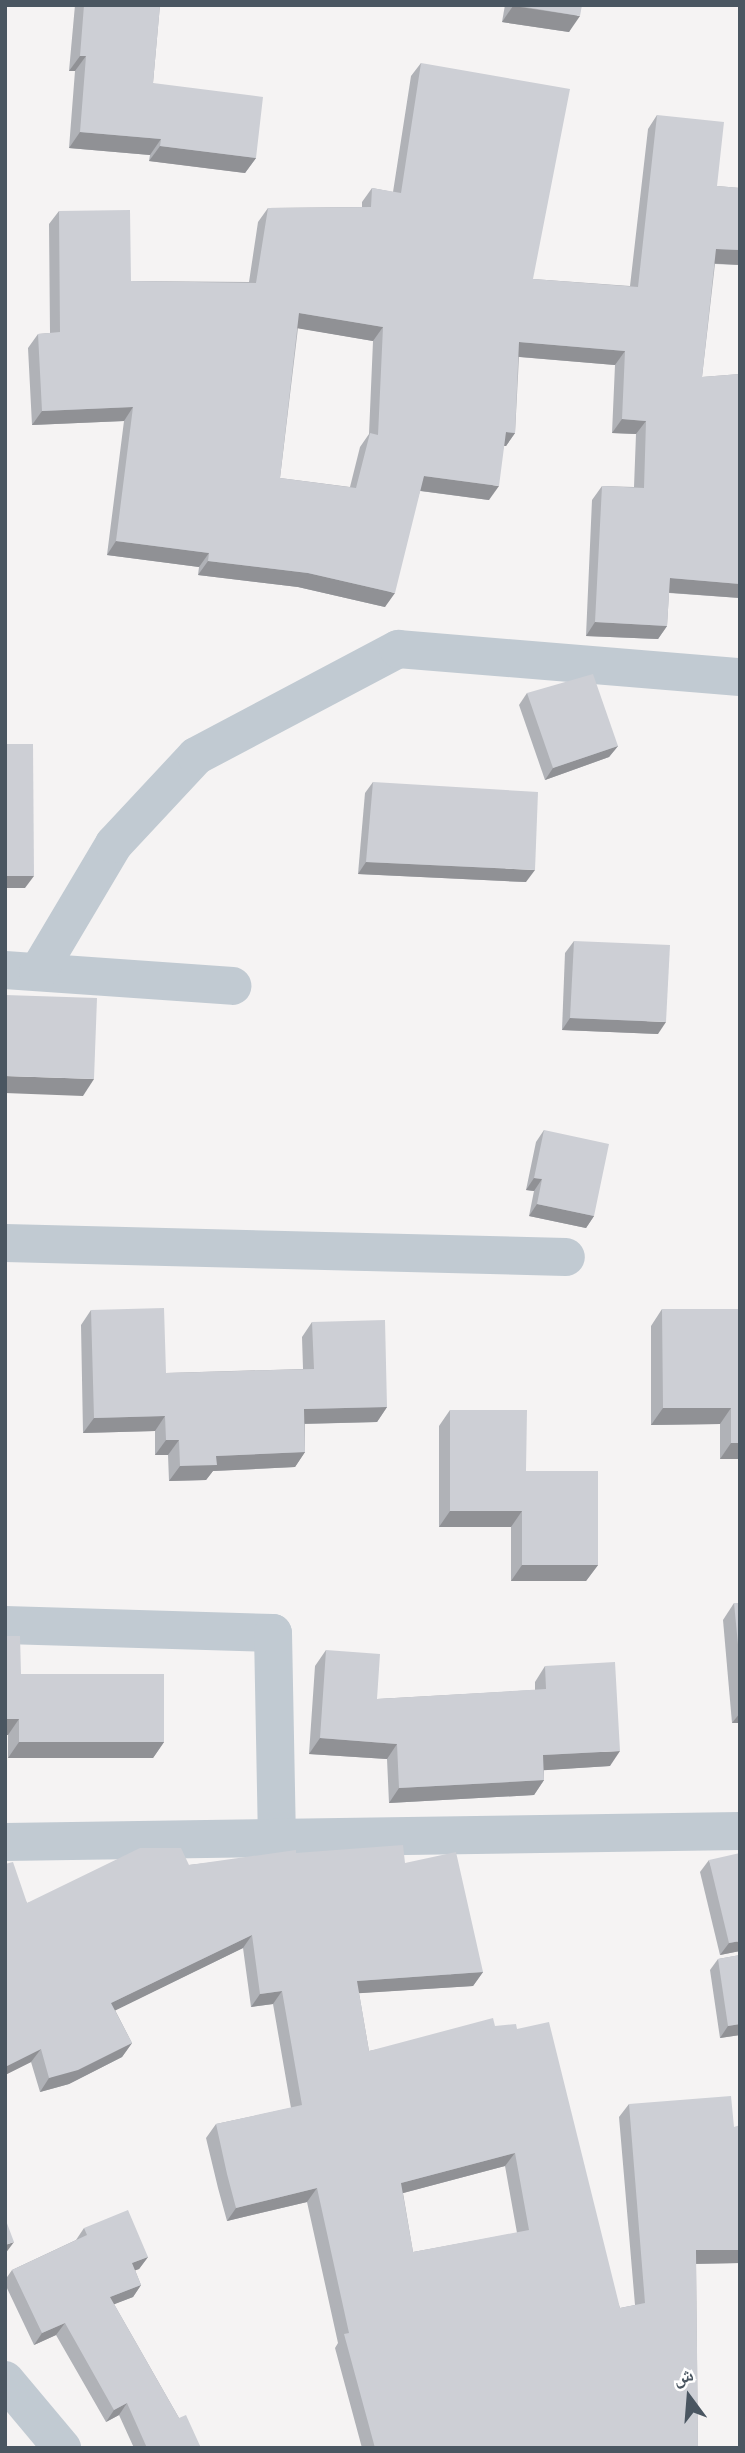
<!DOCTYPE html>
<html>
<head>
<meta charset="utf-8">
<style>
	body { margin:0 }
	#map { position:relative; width:745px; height:2453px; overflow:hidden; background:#f5f3f3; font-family:"Fira Sans Condensed","Noto Naskh Arabic",sans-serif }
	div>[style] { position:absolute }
	.minor>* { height:38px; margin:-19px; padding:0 19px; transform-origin:19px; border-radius:19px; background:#c1cad2 }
	.wall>* { inset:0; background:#b0b2b7 }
	.shaded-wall>* { inset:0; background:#909195 }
	.building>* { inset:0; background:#cdcfd5 }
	span { translate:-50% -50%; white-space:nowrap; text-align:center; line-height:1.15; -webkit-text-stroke:5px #fff; paint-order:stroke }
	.frame { position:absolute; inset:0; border:7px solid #4a5661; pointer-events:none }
	.north { position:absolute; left:654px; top:2362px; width:70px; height:70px; -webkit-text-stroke:5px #fff; paint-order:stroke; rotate:344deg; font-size:19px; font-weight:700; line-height:28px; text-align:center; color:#4a5661 }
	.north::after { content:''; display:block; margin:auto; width:24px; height:32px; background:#4a5661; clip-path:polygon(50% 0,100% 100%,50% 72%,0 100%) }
</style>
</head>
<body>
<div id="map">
	<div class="minor">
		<i style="left:5px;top:970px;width:228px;rotate:4deg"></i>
		<i style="left:38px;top:972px;width:149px;rotate:-59.3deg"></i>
		<i style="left:114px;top:844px;width:120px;rotate:-47deg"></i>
		<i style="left:196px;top:756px;width:229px;rotate:-27.9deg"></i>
		<i style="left:398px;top:649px;width:343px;rotate:4.7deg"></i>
		<i style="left:5px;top:1243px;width:561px;rotate:1.43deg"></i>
		<i style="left:5px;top:1625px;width:268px;rotate:1.7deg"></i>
		<i style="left:273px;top:1633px;width:205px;rotate:88.9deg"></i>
		<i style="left:5px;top:1842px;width:735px;rotate:-0.86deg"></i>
		<i style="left:5px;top:2380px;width:89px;rotate:50deg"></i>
	</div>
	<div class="wall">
		<i style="clip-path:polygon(75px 5px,160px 5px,153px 83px,256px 158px,245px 173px,149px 161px,150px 155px,69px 148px,75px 71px,69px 71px)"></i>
		<i style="clip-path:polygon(505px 5px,582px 5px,569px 32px,502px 22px)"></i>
		<i style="clip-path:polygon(evenodd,421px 63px,533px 279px,630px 286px,648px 129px,657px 115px,717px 186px,740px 188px,740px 265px,715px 264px,702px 377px,740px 374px,740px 598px,669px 593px,667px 626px,658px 639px,586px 636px,592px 500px,602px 486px,634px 487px,636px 434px,612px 433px,615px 365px,519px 357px,515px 433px,506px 446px,504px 446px,489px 500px,420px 491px,385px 607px,298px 587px,198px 575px,199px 567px,107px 555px,124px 421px,32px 425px,28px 348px,38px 334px,50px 333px,49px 224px,59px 211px,131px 281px,249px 282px,258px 222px,268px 208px,362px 207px,362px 202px,372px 188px,393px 192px,411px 76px,421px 63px,298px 328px,373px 341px,369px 434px,360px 447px,350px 487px,280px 478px,298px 328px)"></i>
		<i style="clip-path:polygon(527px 693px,618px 746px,609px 757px,545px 780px,519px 705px)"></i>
		<i style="clip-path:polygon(373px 782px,526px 882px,358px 874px,365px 793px)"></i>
		<i style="clip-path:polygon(574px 941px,658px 1034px,562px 1030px,565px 953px)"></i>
		<i style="clip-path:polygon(544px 1130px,594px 1216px,586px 1228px,529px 1216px,534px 1191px,526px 1190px,536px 1142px)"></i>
		<i style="clip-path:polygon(662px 1309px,740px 1309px,740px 1459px,720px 1459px,720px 1424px,651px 1425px,651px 1326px)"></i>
		<i style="clip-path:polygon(91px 1310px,166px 1373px,303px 1369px,302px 1337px,312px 1322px,387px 1407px,377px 1422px,305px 1424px,305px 1452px,295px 1467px,213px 1471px,206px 1480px,169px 1481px,168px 1455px,155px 1455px,155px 1431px,83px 1433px,81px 1325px)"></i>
		<i style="clip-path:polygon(450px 1410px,526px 1471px,598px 1565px,586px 1581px,511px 1581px,511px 1527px,439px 1527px,439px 1426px)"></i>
		<i style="clip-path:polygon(734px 1603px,740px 1603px,740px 1723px,732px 1723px,723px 1620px)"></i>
		<i style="clip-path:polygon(5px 1636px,21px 1674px,164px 1742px,153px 1758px,8px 1758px,8px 1735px,5px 1735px)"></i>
		<i style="clip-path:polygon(326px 1650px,377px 1699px,535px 1690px,535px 1682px,545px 1666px,610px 1766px,544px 1770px,544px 1780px,534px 1795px,389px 1803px,387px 1759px,309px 1754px,315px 1666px)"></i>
		<i style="clip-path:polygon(evenodd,296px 1853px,405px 1863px,483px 1972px,473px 1986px,359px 1993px,369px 2051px,495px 2026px,517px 2029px,620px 2308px,635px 2305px,619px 2117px,629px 2104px,740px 2263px,696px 2264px,698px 2448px,362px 2448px,335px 2348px,338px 2343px,307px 2202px,227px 2221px,218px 2188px,206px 2138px,216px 2124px,291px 2108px,273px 2004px,251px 2007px,243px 1948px,115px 2010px,132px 2043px,122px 2057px,69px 2084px,40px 2092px,31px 2062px,5px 2075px,5px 1864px,27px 1903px,189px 1865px,296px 1853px,505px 2166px,517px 2233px,413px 2252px,403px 2193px,505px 2166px)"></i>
		<i style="clip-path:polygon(709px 1860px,740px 1951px,720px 1955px,700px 1872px)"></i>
		<i style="clip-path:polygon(740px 1955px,740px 2035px,720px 2038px,710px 1970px,718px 1959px)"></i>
		<i style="clip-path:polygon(84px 2228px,148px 2257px,139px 2269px,135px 2270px,141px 2285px,133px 2297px,114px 2304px,179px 2418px,201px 2448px,134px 2448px,119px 2415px,106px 2422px,56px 2335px,34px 2345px,5px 2284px,5px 2280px,12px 2270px,76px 2240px)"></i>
	</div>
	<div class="shaded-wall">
		<i style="clip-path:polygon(513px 6px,580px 16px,569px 32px,502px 22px)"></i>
		<i style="clip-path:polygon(80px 56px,86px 56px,75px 71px,69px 71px)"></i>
		<i style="clip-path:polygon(80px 132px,161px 139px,150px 155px,69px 148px)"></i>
		<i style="clip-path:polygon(160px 146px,256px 158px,245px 173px,149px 161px)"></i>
		<i style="clip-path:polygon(716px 249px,740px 250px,740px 265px,706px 263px)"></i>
		<i style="clip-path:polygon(299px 313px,383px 327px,373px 341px,290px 327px)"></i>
		<i style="clip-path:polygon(519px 342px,625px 351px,615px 365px,509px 356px)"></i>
		<i style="clip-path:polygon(133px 407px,124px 421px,32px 425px,42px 411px)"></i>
		<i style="clip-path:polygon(622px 419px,646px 421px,636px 434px,612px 433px)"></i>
		<i style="clip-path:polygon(506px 432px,515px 433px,506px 446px,497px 446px)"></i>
		<i style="clip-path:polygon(424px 476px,499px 486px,489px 500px,414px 490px)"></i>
		<i style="clip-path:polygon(116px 541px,209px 553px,199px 567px,107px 555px)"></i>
		<i style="clip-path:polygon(208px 561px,308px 573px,395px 593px,385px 607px,298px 587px,198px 575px)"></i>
		<i style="clip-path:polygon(670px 578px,740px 584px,740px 598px,660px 592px)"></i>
		<i style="clip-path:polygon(595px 622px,667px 626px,658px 639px,586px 636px)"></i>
		<i style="clip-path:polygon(618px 746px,609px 757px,545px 780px,553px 768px)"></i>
		<i style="clip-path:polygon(366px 862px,535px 870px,526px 882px,358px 874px)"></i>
		<i style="clip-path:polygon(5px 876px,34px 876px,25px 888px,5px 888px)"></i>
		<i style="clip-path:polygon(570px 1018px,666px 1022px,658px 1034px,562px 1030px)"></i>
		<i style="clip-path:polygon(5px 1076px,94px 1079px,83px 1096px,5px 1093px)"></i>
		<i style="clip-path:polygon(534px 1178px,542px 1179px,534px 1191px,526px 1190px)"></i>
		<i style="clip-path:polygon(537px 1204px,594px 1216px,586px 1228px,529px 1216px)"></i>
		<i style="clip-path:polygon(387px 1407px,377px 1422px,294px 1424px,304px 1409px)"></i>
		<i style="clip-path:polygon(663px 1408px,731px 1408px,720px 1424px,651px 1425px)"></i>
		<i style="clip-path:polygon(165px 1416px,155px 1431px,83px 1433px,94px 1418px)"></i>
		<i style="clip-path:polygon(166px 1440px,179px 1440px,168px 1455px,155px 1455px)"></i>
		<i style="clip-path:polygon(731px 1443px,740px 1443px,740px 1459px,720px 1459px)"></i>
		<i style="clip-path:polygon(305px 1452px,295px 1467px,213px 1471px,206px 1480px,169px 1481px,180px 1466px,216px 1456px)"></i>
		<i style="clip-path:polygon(450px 1511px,522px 1511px,511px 1527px,439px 1527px)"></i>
		<i style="clip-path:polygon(522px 1565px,598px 1565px,586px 1581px,511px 1581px)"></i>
		<i style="clip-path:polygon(740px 1713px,740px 1723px,732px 1723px)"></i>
		<i style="clip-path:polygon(5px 1719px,19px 1719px,8px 1735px,5px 1735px)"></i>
		<i style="clip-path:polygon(320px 1738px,397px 1744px,387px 1759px,309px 1754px)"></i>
		<i style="clip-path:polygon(19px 1742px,164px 1742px,153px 1758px,8px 1758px)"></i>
		<i style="clip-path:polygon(620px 1751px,610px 1766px,532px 1771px,543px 1755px)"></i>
		<i style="clip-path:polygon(544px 1780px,534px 1795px,389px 1803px,399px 1788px)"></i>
		<i style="clip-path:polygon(252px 1935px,243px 1948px,102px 2017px,111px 2003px)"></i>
		<i style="clip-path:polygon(740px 1941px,740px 1951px,720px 1955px,729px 1943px)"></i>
		<i style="clip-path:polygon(483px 1972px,473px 1986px,347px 1994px,357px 1981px)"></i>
		<i style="clip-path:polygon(282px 1991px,273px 2004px,251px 2007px,260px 1994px)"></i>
		<i style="clip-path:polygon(740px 2024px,740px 2035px,720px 2038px,728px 2026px)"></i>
		<i style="clip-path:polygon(132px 2043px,122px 2057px,69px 2084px,40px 2092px,49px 2078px)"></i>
		<i style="clip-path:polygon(41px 2049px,31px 2062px,5px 2075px,5px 2067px)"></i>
		<i style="clip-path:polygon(515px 2153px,505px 2166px,392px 2196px,401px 2183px)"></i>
		<i style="clip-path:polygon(317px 2188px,307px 2202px,227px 2221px,236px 2208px)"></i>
		<i style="clip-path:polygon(14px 2242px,5px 2254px,5px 2245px)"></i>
		<i style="clip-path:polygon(696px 2250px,740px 2250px,740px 2263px,686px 2264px)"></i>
		<i style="clip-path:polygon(148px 2257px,139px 2269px,123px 2275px,132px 2263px)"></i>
		<i style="clip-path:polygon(141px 2285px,133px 2297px,102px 2309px,110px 2297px)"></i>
		<i style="clip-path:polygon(65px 2323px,56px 2335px,34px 2345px,42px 2333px)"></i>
		<i style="clip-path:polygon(127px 2403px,119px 2415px,106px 2422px,114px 2410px)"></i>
	</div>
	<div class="building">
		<i style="clip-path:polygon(84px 5px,160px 5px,153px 83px,263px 97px,256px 158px,160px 146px,161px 139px,80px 132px,86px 56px,80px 56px)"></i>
		<i style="clip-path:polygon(513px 5px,582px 5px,580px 16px)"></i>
		<i style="clip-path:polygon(evenodd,421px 63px,570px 89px,533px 279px,638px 287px,657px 115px,724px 122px,717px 186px,740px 188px,740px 250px,716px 249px,702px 377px,740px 374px,740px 584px,670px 578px,667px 626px,595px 622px,602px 486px,644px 488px,646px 421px,622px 419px,625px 351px,519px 342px,515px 433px,506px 432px,499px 486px,424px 476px,395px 593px,308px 573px,208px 561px,209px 553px,116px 541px,133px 407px,42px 411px,38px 334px,60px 332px,59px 211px,130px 210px,131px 281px,256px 283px,268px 208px,371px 207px,372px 188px,401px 193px,421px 63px,299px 313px,383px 327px,378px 435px,370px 433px,356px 488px,280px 478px,299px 313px)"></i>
		<i style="clip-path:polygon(593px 674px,618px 746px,553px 768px,527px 693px)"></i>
		<i style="clip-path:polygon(5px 744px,33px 744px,34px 876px,5px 876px)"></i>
		<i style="clip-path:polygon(373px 782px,538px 792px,535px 870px,366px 862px)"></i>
		<i style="clip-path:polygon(574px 941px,670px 945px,666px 1022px,570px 1018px)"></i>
		<i style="clip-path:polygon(5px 995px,97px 998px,94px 1079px,5px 1076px)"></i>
		<i style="clip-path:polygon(544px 1130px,609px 1144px,594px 1216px,537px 1204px,542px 1179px,534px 1178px)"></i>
		<i style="clip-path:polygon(164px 1308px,166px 1373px,314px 1369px,312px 1322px,385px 1320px,387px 1407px,304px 1409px,305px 1452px,216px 1456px,217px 1465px,180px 1466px,179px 1440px,166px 1440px,165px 1416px,94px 1418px,91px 1310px)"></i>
		<i style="clip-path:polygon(662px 1309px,740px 1309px,740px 1443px,731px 1443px,731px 1408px,663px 1408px)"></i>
		<i style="clip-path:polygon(5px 1380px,7px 1491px,5px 1491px)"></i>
		<i style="clip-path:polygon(450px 1410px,527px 1410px,526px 1471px,598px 1471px,598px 1565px,522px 1565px,522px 1511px,450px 1511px)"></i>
		<i style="clip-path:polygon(734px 1603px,740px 1603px,740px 1665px)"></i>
		<i style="clip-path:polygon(5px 1636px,20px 1636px,21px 1674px,164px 1674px,164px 1742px,19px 1742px,19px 1719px,5px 1719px)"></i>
		<i style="clip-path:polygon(326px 1650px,380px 1654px,377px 1699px,546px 1689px,545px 1666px,615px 1662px,620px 1751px,543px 1755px,544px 1780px,399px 1788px,397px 1744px,320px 1738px)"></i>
		<i style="clip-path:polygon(evenodd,403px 1845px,405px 1863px,456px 1852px,483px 1972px,357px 1981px,369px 2051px,493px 2018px,495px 2026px,516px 2024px,517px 2029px,549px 2022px,620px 2308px,645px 2303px,629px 2104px,731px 2096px,734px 2127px,740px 2125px,740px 2250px,696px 2250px,698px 2448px,375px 2448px,344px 2334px,349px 2333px,317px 2188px,236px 2208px,227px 2174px,216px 2124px,302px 2105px,282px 1991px,260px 1994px,252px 1935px,111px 2003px,132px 2043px,78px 2070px,49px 2078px,41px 2049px,5px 2067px,5px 1864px,13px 1862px,27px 1903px,140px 1848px,181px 1848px,189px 1865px,296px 1850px,296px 1853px,403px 1845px,515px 2153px,529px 2230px,413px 2252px,401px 2183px,515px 2153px)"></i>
		<i style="clip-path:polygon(740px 1853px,740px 1941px,729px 1943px,709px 1860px)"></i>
		<i style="clip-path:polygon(740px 1955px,740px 2024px,728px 2026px,718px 1959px)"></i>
		<i style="clip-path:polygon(128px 2210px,148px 2257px,132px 2263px,141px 2285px,110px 2297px,179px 2418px,186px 2415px,201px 2448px,147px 2448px,127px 2403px,114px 2410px,65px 2323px,42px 2333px,12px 2270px,87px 2235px,84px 2228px)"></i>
		<i style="clip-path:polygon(5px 2218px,14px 2242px,5px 2245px)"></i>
	</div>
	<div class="frame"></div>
	<div class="north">ش</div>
</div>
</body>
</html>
